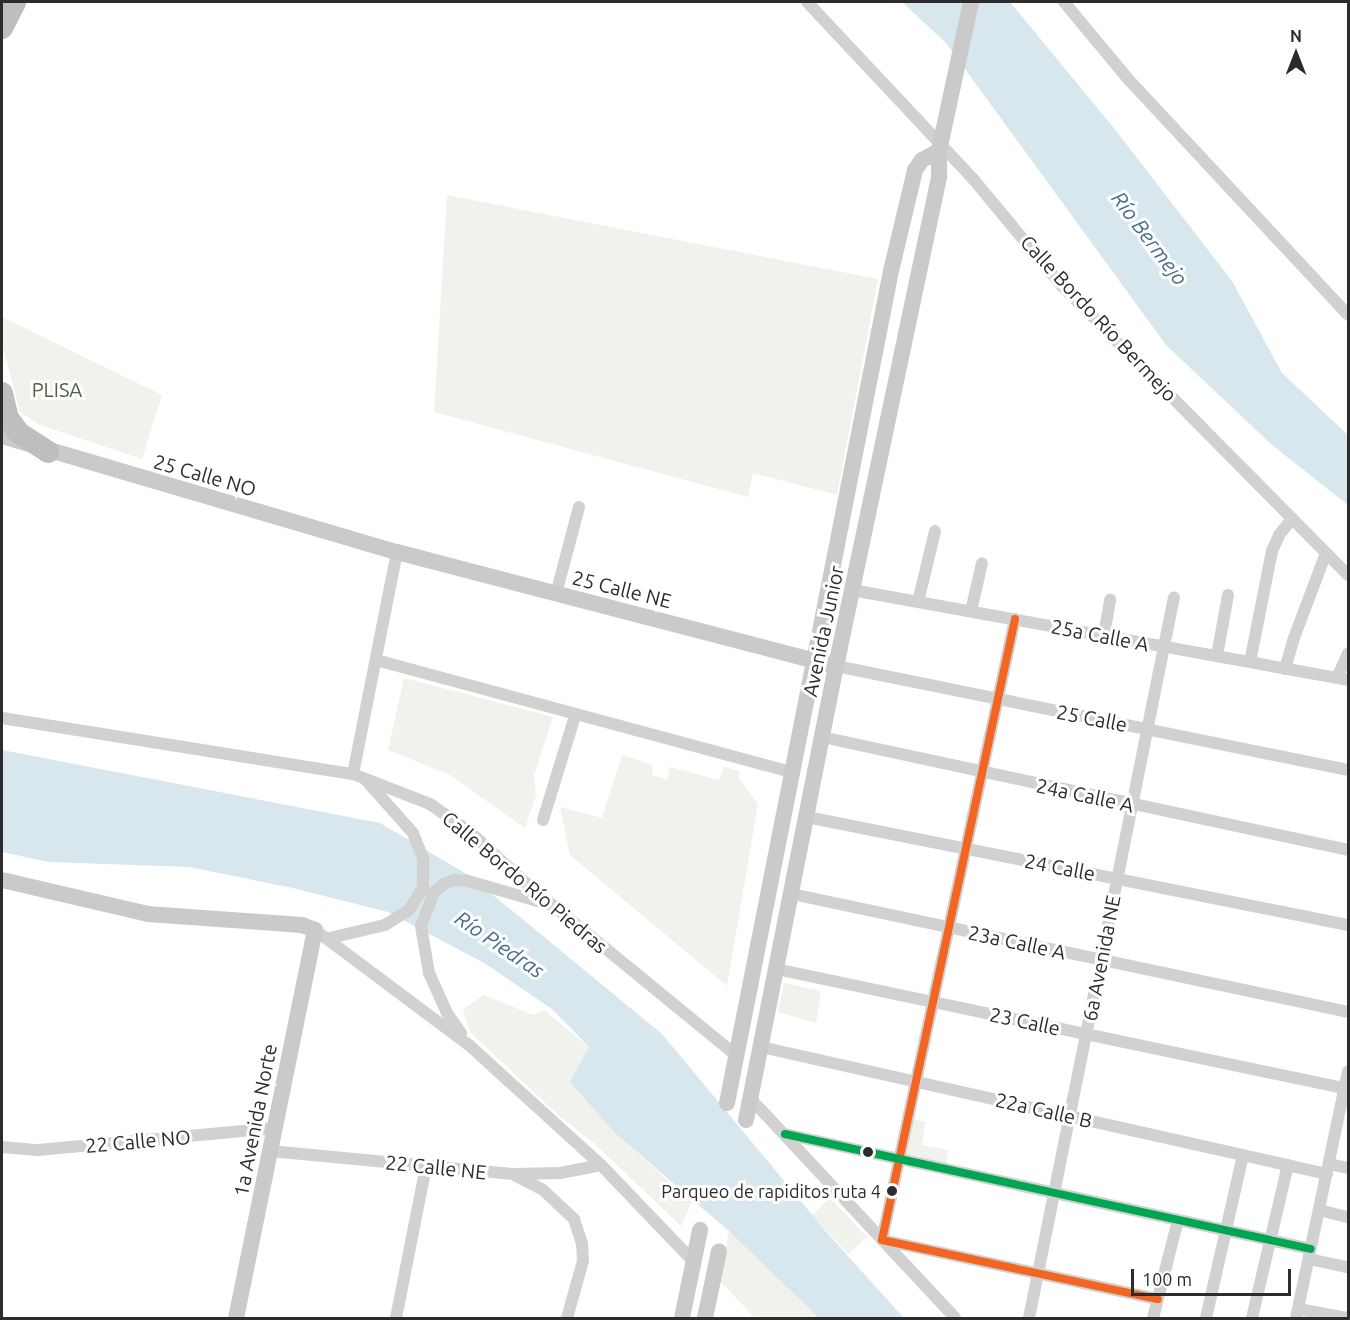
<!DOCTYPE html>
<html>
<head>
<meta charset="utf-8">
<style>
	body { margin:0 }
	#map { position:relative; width:1350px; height:1320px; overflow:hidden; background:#fff; font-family:Ubuntu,sans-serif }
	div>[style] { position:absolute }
	.green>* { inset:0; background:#f0f2eb }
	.water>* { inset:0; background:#d8e7ee }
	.street>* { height:12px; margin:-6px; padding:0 6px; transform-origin:6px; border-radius:6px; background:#d1d1d1 }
	.secondary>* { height:16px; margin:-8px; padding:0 8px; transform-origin:8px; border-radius:8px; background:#cacaca }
	.highway>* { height:22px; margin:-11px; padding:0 11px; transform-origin:11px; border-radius:11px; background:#bebebe }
	.bus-1>* { height:8px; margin:-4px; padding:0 4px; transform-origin:4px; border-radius:4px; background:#f26522 }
	.bus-2>* { height:8px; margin:-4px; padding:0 4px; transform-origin:4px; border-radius:4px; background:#00a651 }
	.dots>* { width:16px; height:16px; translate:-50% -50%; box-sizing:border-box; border:3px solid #fff; border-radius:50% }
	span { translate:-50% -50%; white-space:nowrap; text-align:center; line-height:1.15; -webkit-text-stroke:6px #fff; paint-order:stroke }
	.bus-label { font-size:18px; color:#2c2c2c }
	.right { translate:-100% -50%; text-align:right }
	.street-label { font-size:20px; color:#2c2c2c }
	.park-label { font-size:20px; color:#52623f }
	.water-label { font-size:21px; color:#437084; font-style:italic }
	.frame { position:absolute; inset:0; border:3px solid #2c2c2c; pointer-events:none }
	.north { position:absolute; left:1266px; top:24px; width:60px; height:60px; -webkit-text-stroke:4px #fff; paint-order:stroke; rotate:0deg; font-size:16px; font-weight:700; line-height:24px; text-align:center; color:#2c2c2c }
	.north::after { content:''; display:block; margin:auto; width:21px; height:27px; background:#2c2c2c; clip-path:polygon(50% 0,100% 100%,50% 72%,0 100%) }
	.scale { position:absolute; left:1131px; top:1269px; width:160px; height:27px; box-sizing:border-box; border:3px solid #2c2c2c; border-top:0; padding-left:8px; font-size:18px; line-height:21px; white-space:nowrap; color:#2c2c2c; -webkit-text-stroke:4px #fff; paint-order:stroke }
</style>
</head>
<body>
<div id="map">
	<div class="green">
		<i style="clip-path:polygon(447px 195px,878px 279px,837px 495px,753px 473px,748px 497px,434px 412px)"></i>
		<i style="clip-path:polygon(2px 317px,162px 395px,142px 459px,40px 425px,20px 412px,2px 343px)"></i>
		<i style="clip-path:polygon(404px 678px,553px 717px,534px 775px,536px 796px,525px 828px,450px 775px,388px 750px)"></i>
		<i style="clip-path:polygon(622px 755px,653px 765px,652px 775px,667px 780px,670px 767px,719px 780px,724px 767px,740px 771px,739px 778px,758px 804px,727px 986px,570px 855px,560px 807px,602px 818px)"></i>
		<i style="clip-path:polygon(784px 983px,821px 991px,816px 1023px,778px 1012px)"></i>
		<i style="clip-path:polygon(484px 995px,533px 1015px,544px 1010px,589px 1047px,616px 1134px,692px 1202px,681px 1226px,595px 1144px,558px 1115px,470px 1032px,463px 1009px)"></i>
		<i style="clip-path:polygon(914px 1119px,925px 1122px,922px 1145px,948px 1150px,946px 1167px,906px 1158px)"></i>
		<i style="clip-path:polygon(830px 1198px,867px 1237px,848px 1254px,812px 1215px)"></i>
		<i style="clip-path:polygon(729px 1231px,772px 1272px,819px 1318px,755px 1318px,719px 1280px)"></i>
	</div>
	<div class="water">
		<i style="clip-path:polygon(902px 2px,1010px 2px,1113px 127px,1232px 281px,1282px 373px,1348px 435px,1348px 505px,1272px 445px,1166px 345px,946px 43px)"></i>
		<i style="clip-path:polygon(2px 750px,380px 823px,470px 876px,662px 1034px,829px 1235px,904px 1318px,819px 1318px,729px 1231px,616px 1134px,570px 1082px,589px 1047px,552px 1009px,484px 963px,388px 912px,293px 888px,189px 867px,49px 862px,2px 852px)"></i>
	</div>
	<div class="street">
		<i style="left:807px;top:2px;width:244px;rotate:46.8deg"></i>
		<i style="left:974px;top:180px;width:138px;rotate:50.3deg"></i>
		<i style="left:1062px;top:286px;width:407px;rotate:45.3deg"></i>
		<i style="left:1064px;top:2px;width:102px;rotate:50.2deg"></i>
		<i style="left:1129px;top:80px;width:321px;rotate:47deg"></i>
		<i style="left:852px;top:590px;width:504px;rotate:10.28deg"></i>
		<i style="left:556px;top:594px;width:90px;rotate:-75.2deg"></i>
		<i style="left:918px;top:602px;width:73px;rotate:-76.5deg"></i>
		<i style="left:971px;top:611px;width:49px;rotate:-77.1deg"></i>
		<i style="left:1015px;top:619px;width:635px;rotate:102.09deg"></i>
		<i style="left:882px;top:1240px;width:282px;rotate:12.1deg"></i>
		<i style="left:1104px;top:635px;width:36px;rotate:-80deg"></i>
		<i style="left:1217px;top:656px;width:62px;rotate:-79.8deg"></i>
		<i style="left:376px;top:660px;width:430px;rotate:15.1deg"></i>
		<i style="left:1250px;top:662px;width:113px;rotate:-78.8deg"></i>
		<i style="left:1272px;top:551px;width:17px;rotate:-66deg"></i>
		<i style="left:1279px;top:535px;width:21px;rotate:-51deg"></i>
		<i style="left:836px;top:666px;width:522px;rotate:11.48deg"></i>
		<i style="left:1285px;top:669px;width:32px;rotate:-74deg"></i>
		<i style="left:1294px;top:638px;width:91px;rotate:-69.4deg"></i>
		<i style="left:1337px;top:678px;width:27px;rotate:-66deg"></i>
		<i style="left:2px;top:718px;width:355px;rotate:9.1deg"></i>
		<i style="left:353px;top:774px;width:83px;rotate:21.3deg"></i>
		<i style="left:430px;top:804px;width:49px;rotate:35deg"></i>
		<i style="left:470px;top:832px;width:79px;rotate:42.4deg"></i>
		<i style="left:528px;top:885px;width:269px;rotate:39.3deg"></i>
		<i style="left:822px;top:737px;width:538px;rotate:12.12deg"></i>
		<i style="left:353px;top:774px;width:226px;rotate:-78.8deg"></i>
		<i style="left:807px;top:817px;width:552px;rotate:11.29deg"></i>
		<i style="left:543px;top:820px;width:109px;rotate:-72.9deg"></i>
		<i style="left:792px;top:894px;width:568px;rotate:11.98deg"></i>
		<i style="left:315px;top:930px;width:192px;rotate:36.8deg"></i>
		<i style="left:469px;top:1045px;width:178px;rotate:42.3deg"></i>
		<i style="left:601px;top:1165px;width:133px;rotate:46.2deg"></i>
		<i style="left:330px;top:938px;width:57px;rotate:-13.3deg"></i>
		<i style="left:385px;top:925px;width:28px;rotate:-32deg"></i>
		<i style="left:409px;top:910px;width:26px;rotate:-58deg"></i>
		<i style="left:423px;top:888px;width:30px;rotate:-90deg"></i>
		<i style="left:423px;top:858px;width:27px;rotate:-112deg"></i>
		<i style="left:413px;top:833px;width:71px;rotate:-131.6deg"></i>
		<i style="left:776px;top:969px;width:584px;rotate:11.85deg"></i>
		<i style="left:461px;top:1033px;width:24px;rotate:-125deg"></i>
		<i style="left:447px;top:1013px;width:44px;rotate:-114.2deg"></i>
		<i style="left:429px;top:973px;width:48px;rotate:-99.7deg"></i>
		<i style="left:421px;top:926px;width:36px;rotate:-69deg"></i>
		<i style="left:434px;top:892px;width:13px;rotate:-39deg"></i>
		<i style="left:444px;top:884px;width:11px;rotate:-22deg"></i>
		<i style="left:454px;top:880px;width:14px;rotate:4deg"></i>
		<i style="left:468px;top:881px;width:83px;rotate:16deg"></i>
		<i style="left:761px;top:1047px;width:580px;rotate:12.65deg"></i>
		<i style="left:751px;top:1099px;width:299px;rotate:47deg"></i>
		<i style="left:785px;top:1134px;width:538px;rotate:12.33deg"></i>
		<i style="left:2px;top:1147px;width:36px;rotate:5deg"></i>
		<i style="left:38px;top:1150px;width:237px;rotate:-5.3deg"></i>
		<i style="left:270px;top:1151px;width:243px;rotate:5.4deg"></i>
		<i style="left:512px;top:1174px;width:48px;rotate:-1.2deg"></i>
		<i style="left:560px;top:1173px;width:42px;rotate:-11deg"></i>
		<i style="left:1329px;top:1164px;width:19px;rotate:12deg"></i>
		<i style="left:516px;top:1176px;width:29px;rotate:27deg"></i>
		<i style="left:542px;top:1189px;width:44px;rotate:43.2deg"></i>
		<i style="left:574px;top:1219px;width:25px;rotate:72deg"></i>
		<i style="left:582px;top:1243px;width:18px;rotate:87deg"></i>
		<i style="left:583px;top:1261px;width:59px;rotate:105.7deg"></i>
		<i style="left:1319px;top:1210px;width:30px;rotate:14deg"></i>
		<i style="left:1309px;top:1259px;width:40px;rotate:12deg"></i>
		<i style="left:1298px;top:1309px;width:51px;rotate:10.2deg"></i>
		<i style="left:396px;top:1318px;width:155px;rotate:-78.8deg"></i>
		<i style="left:1029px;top:1318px;width:735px;rotate:-78.63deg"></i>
		<i style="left:1153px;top:1318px;width:101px;rotate:-75.7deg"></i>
		<i style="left:1206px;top:1318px;width:167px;rotate:-77.2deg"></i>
		<i style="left:1252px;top:1318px;width:157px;rotate:-76.8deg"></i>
		<i style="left:1296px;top:1318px;width:252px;rotate:-78.1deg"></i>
	</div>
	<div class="secondary">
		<i style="left:2px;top:436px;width:412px;rotate:16.4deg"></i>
		<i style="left:397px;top:552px;width:454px;rotate:14.6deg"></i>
		<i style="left:2px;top:880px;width:150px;rotate:13.1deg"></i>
		<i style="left:148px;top:914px;width:154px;rotate:4.1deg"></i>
		<i style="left:302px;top:925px;width:14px;rotate:21deg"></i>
		<i style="left:315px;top:930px;width:396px;rotate:101.5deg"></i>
		<i style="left:727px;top:1103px;width:848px;rotate:-78.85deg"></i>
		<i style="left:891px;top:271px;width:104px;rotate:-76.6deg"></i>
		<i style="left:915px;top:170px;width:12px;rotate:-55deg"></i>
		<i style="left:922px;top:160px;width:19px;rotate:-28deg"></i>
		<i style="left:746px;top:1120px;width:463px;rotate:-78.8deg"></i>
		<i style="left:836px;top:666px;width:500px;rotate:-78.1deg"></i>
		<i style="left:939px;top:177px;width:26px;rotate:-90deg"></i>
		<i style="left:939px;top:151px;width:152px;rotate:-77.9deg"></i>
		<i style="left:682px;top:1318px;width:90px;rotate:-78.4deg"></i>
		<i style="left:705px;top:1318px;width:68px;rotate:-78.2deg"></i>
	</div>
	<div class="highway">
		<i style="left:2px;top:28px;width:29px;rotate:-63deg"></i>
		<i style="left:2px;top:393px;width:26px;rotate:77deg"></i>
		<i style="left:8px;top:418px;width:19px;rotate:54deg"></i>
		<i style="left:19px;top:433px;width:35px;rotate:33deg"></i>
	</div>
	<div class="bus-1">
		<i style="left:1015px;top:619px;width:635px;rotate:102.09deg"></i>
		<i style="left:882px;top:1240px;width:282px;rotate:12.1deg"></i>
	</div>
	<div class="bus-2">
		<i style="left:785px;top:1134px;width:538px;rotate:12.33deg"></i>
	</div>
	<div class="dots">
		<i style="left:868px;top:1152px;background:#2c2c2c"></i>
		<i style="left:892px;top:1191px;background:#2c2c2c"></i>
	</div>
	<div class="bus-label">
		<span class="right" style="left:881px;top:1191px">Parqueo de rapiditos ruta 4</span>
	</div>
	<div class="street-label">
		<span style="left:1099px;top:318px;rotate:47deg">Calle Bordo Río Bermejo</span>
		<span style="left:205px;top:475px;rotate:16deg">25 Calle NO</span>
		<span style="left:622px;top:589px;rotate:14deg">25 Calle NE</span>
		<span style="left:823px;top:631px;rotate:-78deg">Avenida Junior</span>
		<span style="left:1100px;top:635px;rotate:11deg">25a Calle A</span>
		<span style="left:1092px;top:718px;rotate:11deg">25 Calle</span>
		<span style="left:1085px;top:795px;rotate:12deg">24a Calle A</span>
		<span style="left:1060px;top:867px;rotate:11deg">24 Calle</span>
		<span style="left:525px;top:882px;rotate:40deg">Calle Bordo Río Piedras</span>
		<span style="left:1017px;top:942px;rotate:12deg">23a Calle A</span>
		<span style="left:1101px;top:958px;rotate:-79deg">6a Avenida NE</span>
		<span style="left:1025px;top:1021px;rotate:12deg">23 Calle</span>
		<span style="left:1044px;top:1110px;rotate:13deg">22a Calle B</span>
		<span style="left:255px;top:1120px;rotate:-79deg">1a Avenida Norte</span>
		<span style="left:138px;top:1141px;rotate:-5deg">22 Calle NO</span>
		<span style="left:436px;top:1167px;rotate:6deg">22 Calle NE</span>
	</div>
	<div class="park-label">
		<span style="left:57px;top:389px">PLISA</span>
	</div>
	<div class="water-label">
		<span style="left:1150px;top:238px;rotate:53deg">Río Bermejo</span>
		<span style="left:500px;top:944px;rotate:34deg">Río Piedras</span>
	</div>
	<div class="frame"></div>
	<div class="north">N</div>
	<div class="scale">100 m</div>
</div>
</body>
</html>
